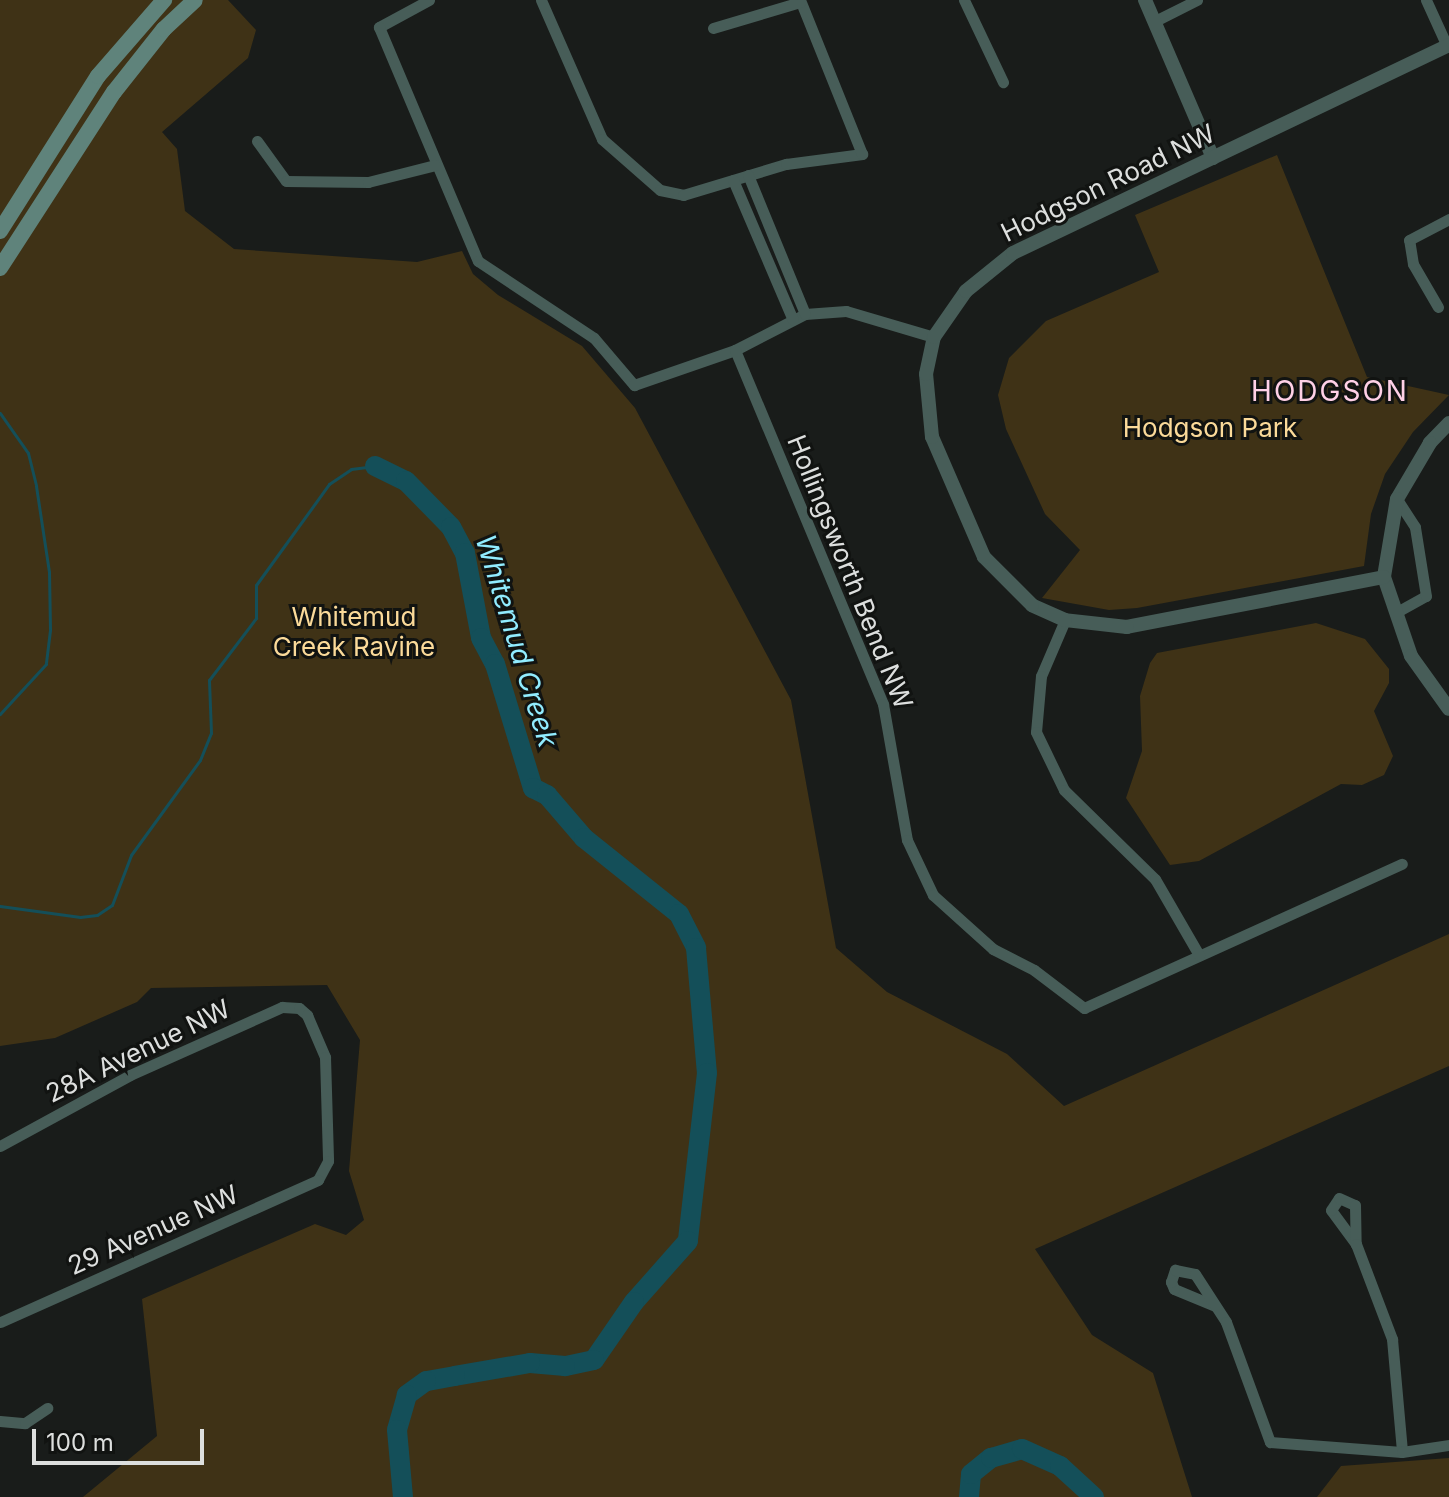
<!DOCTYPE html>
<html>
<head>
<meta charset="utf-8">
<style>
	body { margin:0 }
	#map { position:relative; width:1449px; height:1497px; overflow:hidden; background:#191c1a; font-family:Inter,sans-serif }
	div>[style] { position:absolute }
	.green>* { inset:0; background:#3f3216 }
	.stream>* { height:3px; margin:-1.5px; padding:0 1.5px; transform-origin:1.5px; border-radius:1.5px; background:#144f59 }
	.river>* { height:20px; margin:-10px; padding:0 10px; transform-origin:10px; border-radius:10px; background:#144f59 }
	.minor>* { height:11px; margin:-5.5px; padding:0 5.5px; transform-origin:5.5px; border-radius:5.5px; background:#475d58 }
	.tertiary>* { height:14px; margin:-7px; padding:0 7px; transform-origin:7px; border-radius:7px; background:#475d58 }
	.secondary>* { height:16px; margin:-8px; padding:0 8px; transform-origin:8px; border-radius:8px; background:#5f837b }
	span { translate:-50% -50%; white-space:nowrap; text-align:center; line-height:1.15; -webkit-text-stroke:6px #111311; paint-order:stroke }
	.street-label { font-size:26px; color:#dddfde }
	.park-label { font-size:26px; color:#fbda99 }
	.neighbourhood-label { font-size:28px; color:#ffd0e6; letter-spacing:2px }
	.water-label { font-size:28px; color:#91ecff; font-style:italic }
	.scale { position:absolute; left:32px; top:1429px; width:172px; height:36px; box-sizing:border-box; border:4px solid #dddfde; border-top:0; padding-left:10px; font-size:24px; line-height:28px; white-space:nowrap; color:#dddfde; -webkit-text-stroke:6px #111311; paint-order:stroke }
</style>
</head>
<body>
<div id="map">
	<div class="green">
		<i style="clip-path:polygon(0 0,228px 0,256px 30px,248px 58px,162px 132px,177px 149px,185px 211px,234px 249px,417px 262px,462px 251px,473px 274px,498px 295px,582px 346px,635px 408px,791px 700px,836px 948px,887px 992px,1007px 1054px,1064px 1106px,1449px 934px,1449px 1066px,1035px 1249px,1092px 1335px,1153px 1373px,1192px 1497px,83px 1497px,157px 1436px,142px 1299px,315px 1224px,346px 1235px,364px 1220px,349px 1171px,360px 1040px,327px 985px,151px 988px,137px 1002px,55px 1038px,0 1046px)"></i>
		<i style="clip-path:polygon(1277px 155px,1367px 377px,1449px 395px,1413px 432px,1385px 474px,1371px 514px,1364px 566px,1137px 608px,1109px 610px,1042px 598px,1080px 550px,1045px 514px,1006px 429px,998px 395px,1009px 358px,1046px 321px,1159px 272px,1135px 215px)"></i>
		<i style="clip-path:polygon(1316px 623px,1365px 639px,1389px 669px,1389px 683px,1374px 711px,1393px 756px,1384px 775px,1362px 785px,1341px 784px,1199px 861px,1170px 865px,1126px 798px,1142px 751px,1140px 696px,1150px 663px,1157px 653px)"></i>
		<i style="clip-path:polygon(1449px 1458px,1449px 1497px,1317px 1497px,1341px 1466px)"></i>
	</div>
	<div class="stream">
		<i style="left:0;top:413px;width:49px;rotate:55deg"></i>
		<i style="left:28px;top:453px;width:34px;rotate:76deg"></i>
		<i style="left:36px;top:486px;width:87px;rotate:81.4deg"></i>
		<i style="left:49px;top:572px;width:58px;rotate:89deg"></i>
		<i style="left:50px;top:630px;width:34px;rotate:97deg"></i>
		<i style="left:46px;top:664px;width:68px;rotate:132.6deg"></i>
		<i style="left:0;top:906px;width:81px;rotate:7.8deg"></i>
		<i style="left:80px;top:917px;width:17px;rotate:-7deg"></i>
		<i style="left:97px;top:915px;width:18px;rotate:-34deg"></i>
		<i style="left:112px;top:905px;width:53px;rotate:-69.2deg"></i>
		<i style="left:131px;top:855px;width:117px;rotate:-54deg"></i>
		<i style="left:200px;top:760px;width:29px;rotate:-68deg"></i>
		<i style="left:211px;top:733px;width:53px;rotate:-92.2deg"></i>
		<i style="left:209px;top:680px;width:78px;rotate:-52.8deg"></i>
		<i style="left:256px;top:618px;width:33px;rotate:-90deg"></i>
		<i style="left:256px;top:585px;width:125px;rotate:-54.1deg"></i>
		<i style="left:329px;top:484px;width:27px;rotate:-34deg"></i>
		<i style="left:351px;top:469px;width:24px;rotate:-7deg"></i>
	</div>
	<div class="river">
		<i style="left:375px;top:466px;width:34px;rotate:26deg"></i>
		<i style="left:406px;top:481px;width:64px;rotate:45.6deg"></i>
		<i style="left:451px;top:527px;width:30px;rotate:62deg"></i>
		<i style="left:465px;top:553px;width:86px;rotate:79.3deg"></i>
		<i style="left:481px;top:638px;width:30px;rotate:62deg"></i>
		<i style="left:495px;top:664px;width:130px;rotate:73deg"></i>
		<i style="left:533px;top:788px;width:16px;rotate:27deg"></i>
		<i style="left:547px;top:795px;width:57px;rotate:49.3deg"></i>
		<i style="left:584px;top:838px;width:122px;rotate:38.7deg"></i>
		<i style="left:679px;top:914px;width:38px;rotate:63deg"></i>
		<i style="left:696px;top:948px;width:125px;rotate:85deg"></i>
		<i style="left:707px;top:1073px;width:169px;rotate:96.5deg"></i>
		<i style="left:688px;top:1241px;width:81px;rotate:131.5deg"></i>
		<i style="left:634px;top:1302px;width:70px;rotate:124.6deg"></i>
		<i style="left:594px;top:1360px;width:30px;rotate:168deg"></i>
		<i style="left:565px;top:1366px;width:35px;rotate:-175deg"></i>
		<i style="left:530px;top:1363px;width:76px;rotate:170.2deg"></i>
		<i style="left:455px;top:1376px;width:29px;rotate:170deg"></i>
		<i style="left:426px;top:1381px;width:24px;rotate:144deg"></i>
		<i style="left:407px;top:1395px;width:36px;rotate:106deg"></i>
		<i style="left:397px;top:1430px;width:67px;rotate:84.9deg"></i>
		<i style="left:969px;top:1497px;width:23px;rotate:-85deg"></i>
		<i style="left:971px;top:1474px;width:26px;rotate:-39deg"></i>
		<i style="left:991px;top:1458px;width:32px;rotate:-16deg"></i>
		<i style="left:1022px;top:1449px;width:42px;rotate:24.1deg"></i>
		<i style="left:1060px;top:1466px;width:46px;rotate:42.4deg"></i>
	</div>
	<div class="minor">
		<i style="left:429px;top:0;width:57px;rotate:151.6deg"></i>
		<i style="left:379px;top:27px;width:254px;rotate:67.1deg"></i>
		<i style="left:478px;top:261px;width:139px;rotate:33.6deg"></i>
		<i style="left:594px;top:338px;width:62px;rotate:49.6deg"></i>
		<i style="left:634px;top:385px;width:107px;rotate:-19.1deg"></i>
		<i style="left:735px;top:350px;width:79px;rotate:-27.2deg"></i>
		<i style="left:805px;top:314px;width:41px;rotate:-4.2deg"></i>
		<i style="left:846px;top:311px;width:92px;rotate:16.5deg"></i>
		<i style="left:541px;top:0;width:152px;rotate:66.3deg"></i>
		<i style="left:602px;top:139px;width:77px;rotate:41.3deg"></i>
		<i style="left:660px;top:190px;width:24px;rotate:12deg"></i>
		<i style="left:683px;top:195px;width:108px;rotate:-16.8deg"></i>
		<i style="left:786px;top:164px;width:77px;rotate:-7.5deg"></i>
		<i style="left:862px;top:154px;width:166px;rotate:-111.9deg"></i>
		<i style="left:964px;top:0;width:91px;rotate:64.6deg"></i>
		<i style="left:1426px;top:0;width:51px;rotate:65.5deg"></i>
		<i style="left:1155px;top:21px;width:47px;rotate:-26.6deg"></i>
		<i style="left:713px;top:28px;width:91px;rotate:-16.6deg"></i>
		<i style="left:257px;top:141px;width:49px;rotate:54.1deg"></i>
		<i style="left:286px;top:181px;width:82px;rotate:0.7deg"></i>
		<i style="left:368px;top:182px;width:69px;rotate:-14.2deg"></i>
		<i style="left:748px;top:175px;width:150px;rotate:67.7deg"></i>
		<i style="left:733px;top:180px;width:152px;rotate:66.8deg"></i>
		<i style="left:1438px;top:307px;width:50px;rotate:-120.2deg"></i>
		<i style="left:1413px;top:264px;width:24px;rotate:-99deg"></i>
		<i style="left:1409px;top:240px;width:45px;rotate:-27.7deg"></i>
		<i style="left:735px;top:350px;width:384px;rotate:67.3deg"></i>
		<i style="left:883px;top:704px;width:138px;rotate:80deg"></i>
		<i style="left:907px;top:840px;width:61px;rotate:64.7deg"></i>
		<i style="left:933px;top:895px;width:81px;rotate:42deg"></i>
		<i style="left:993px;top:949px;width:46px;rotate:27.1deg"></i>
		<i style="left:1034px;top:970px;width:63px;rotate:37.2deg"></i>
		<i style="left:1084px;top:1008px;width:349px;rotate:-24.4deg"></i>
		<i style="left:1395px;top:613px;width:35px;rotate:-29deg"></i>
		<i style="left:1426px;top:596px;width:70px;rotate:-99.1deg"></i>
		<i style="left:1415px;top:527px;width:33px;rotate:-123deg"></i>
		<i style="left:1065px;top:620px;width:61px;rotate:113.2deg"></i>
		<i style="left:1041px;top:676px;width:56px;rotate:95.1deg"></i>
		<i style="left:1036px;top:732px;width:64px;rotate:64.2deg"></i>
		<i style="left:1064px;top:790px;width:127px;rotate:44.4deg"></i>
		<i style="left:1155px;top:879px;width:88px;rotate:59.9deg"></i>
		<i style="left:0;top:1146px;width:148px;rotate:-28.6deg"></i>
		<i style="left:130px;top:1075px;width:167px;rotate:-24.1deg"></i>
		<i style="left:282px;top:1007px;width:17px;rotate:3deg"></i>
		<i style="left:299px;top:1008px;width:11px;rotate:41deg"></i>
		<i style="left:307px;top:1015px;width:46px;rotate:66.8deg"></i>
		<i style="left:325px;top:1057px;width:104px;rotate:88.3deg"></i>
		<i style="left:328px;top:1161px;width:21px;rotate:118deg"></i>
		<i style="left:318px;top:1180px;width:348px;rotate:155.9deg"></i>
		<i style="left:1356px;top:1244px;width:42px;rotate:-126.3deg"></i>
		<i style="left:1331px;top:1210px;width:14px;rotate:-56deg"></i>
		<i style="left:1339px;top:1198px;width:17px;rotate:24deg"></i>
		<i style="left:1355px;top:1205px;width:39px;rotate:89deg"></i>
		<i style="left:1356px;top:1244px;width:102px;rotate:69.2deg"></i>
		<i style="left:1392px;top:1339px;width:113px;rotate:84.9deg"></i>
		<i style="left:1215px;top:1306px;width:44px;rotate:-157.5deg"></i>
		<i style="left:1174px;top:1289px;width:8px;rotate:-113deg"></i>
		<i style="left:1171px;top:1282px;width:13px;rotate:-72deg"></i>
		<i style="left:1175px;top:1270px;width:20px;rotate:11deg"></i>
		<i style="left:1195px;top:1274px;width:57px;rotate:57.1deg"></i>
		<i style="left:1226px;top:1322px;width:128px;rotate:69.9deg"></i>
		<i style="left:1270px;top:1442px;width:132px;rotate:4.3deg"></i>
		<i style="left:1402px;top:1452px;width:48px;rotate:-8.5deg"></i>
		<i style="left:0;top:1421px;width:25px;rotate:5deg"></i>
		<i style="left:25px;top:1423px;width:27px;rotate:-34deg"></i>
	</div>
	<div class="tertiary">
		<i style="left:1145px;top:0;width:172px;rotate:66.7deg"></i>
		<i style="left:1449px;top:423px;width:28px;rotate:134deg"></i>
		<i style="left:1430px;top:443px;width:65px;rotate:120.5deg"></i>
		<i style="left:1397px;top:499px;width:79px;rotate:99.5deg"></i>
		<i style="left:1384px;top:577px;width:83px;rotate:71.1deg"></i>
		<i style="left:1411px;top:656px;width:65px;rotate:54.4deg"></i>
		<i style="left:1384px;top:577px;width:262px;rotate:169deg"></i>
		<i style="left:1127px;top:627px;width:62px;rotate:-173.6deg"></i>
		<i style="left:1065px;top:620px;width:36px;rotate:-156deg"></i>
		<i style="left:1032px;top:605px;width:68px;rotate:-135deg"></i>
		<i style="left:984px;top:557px;width:131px;rotate:-113.4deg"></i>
		<i style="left:932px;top:437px;width:63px;rotate:-95.4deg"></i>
		<i style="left:926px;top:374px;width:38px;rotate:-78deg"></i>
		<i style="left:934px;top:337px;width:56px;rotate:-55.2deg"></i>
		<i style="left:966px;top:291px;width:60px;rotate:-39deg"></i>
		<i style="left:1013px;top:253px;width:483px;rotate:-25.5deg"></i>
	</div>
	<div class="secondary">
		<i style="left:0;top:231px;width:183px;rotate:-57.7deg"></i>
		<i style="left:98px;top:76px;width:101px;rotate:-49deg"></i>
		<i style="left:0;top:268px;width:210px;rotate:-57.1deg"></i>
		<i style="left:114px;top:92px;width:80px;rotate:-51.6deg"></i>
		<i style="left:164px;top:29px;width:42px;rotate:-43.1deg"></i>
	</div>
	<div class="street-label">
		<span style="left:1108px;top:183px;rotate:-26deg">Hodgson Road NW</span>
		<span style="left:850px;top:572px;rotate:68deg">Hollingsworth Bend NW</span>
		<span style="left:138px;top:1051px;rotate:-26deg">28A Avenue NW</span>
		<span style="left:153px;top:1230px;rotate:-24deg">29 Avenue NW</span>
	</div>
	<div class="park-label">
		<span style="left:1210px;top:428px">Hodgson Park</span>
		<span style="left:354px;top:632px">Whitemud<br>Creek Ravine</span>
	</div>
	<div class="neighbourhood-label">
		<span style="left:1330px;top:391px">HODGSON</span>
	</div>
	<div class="water-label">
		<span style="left:517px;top:641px;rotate:73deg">Whitemud Creek</span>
	</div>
	<div class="scale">100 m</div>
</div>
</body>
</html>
